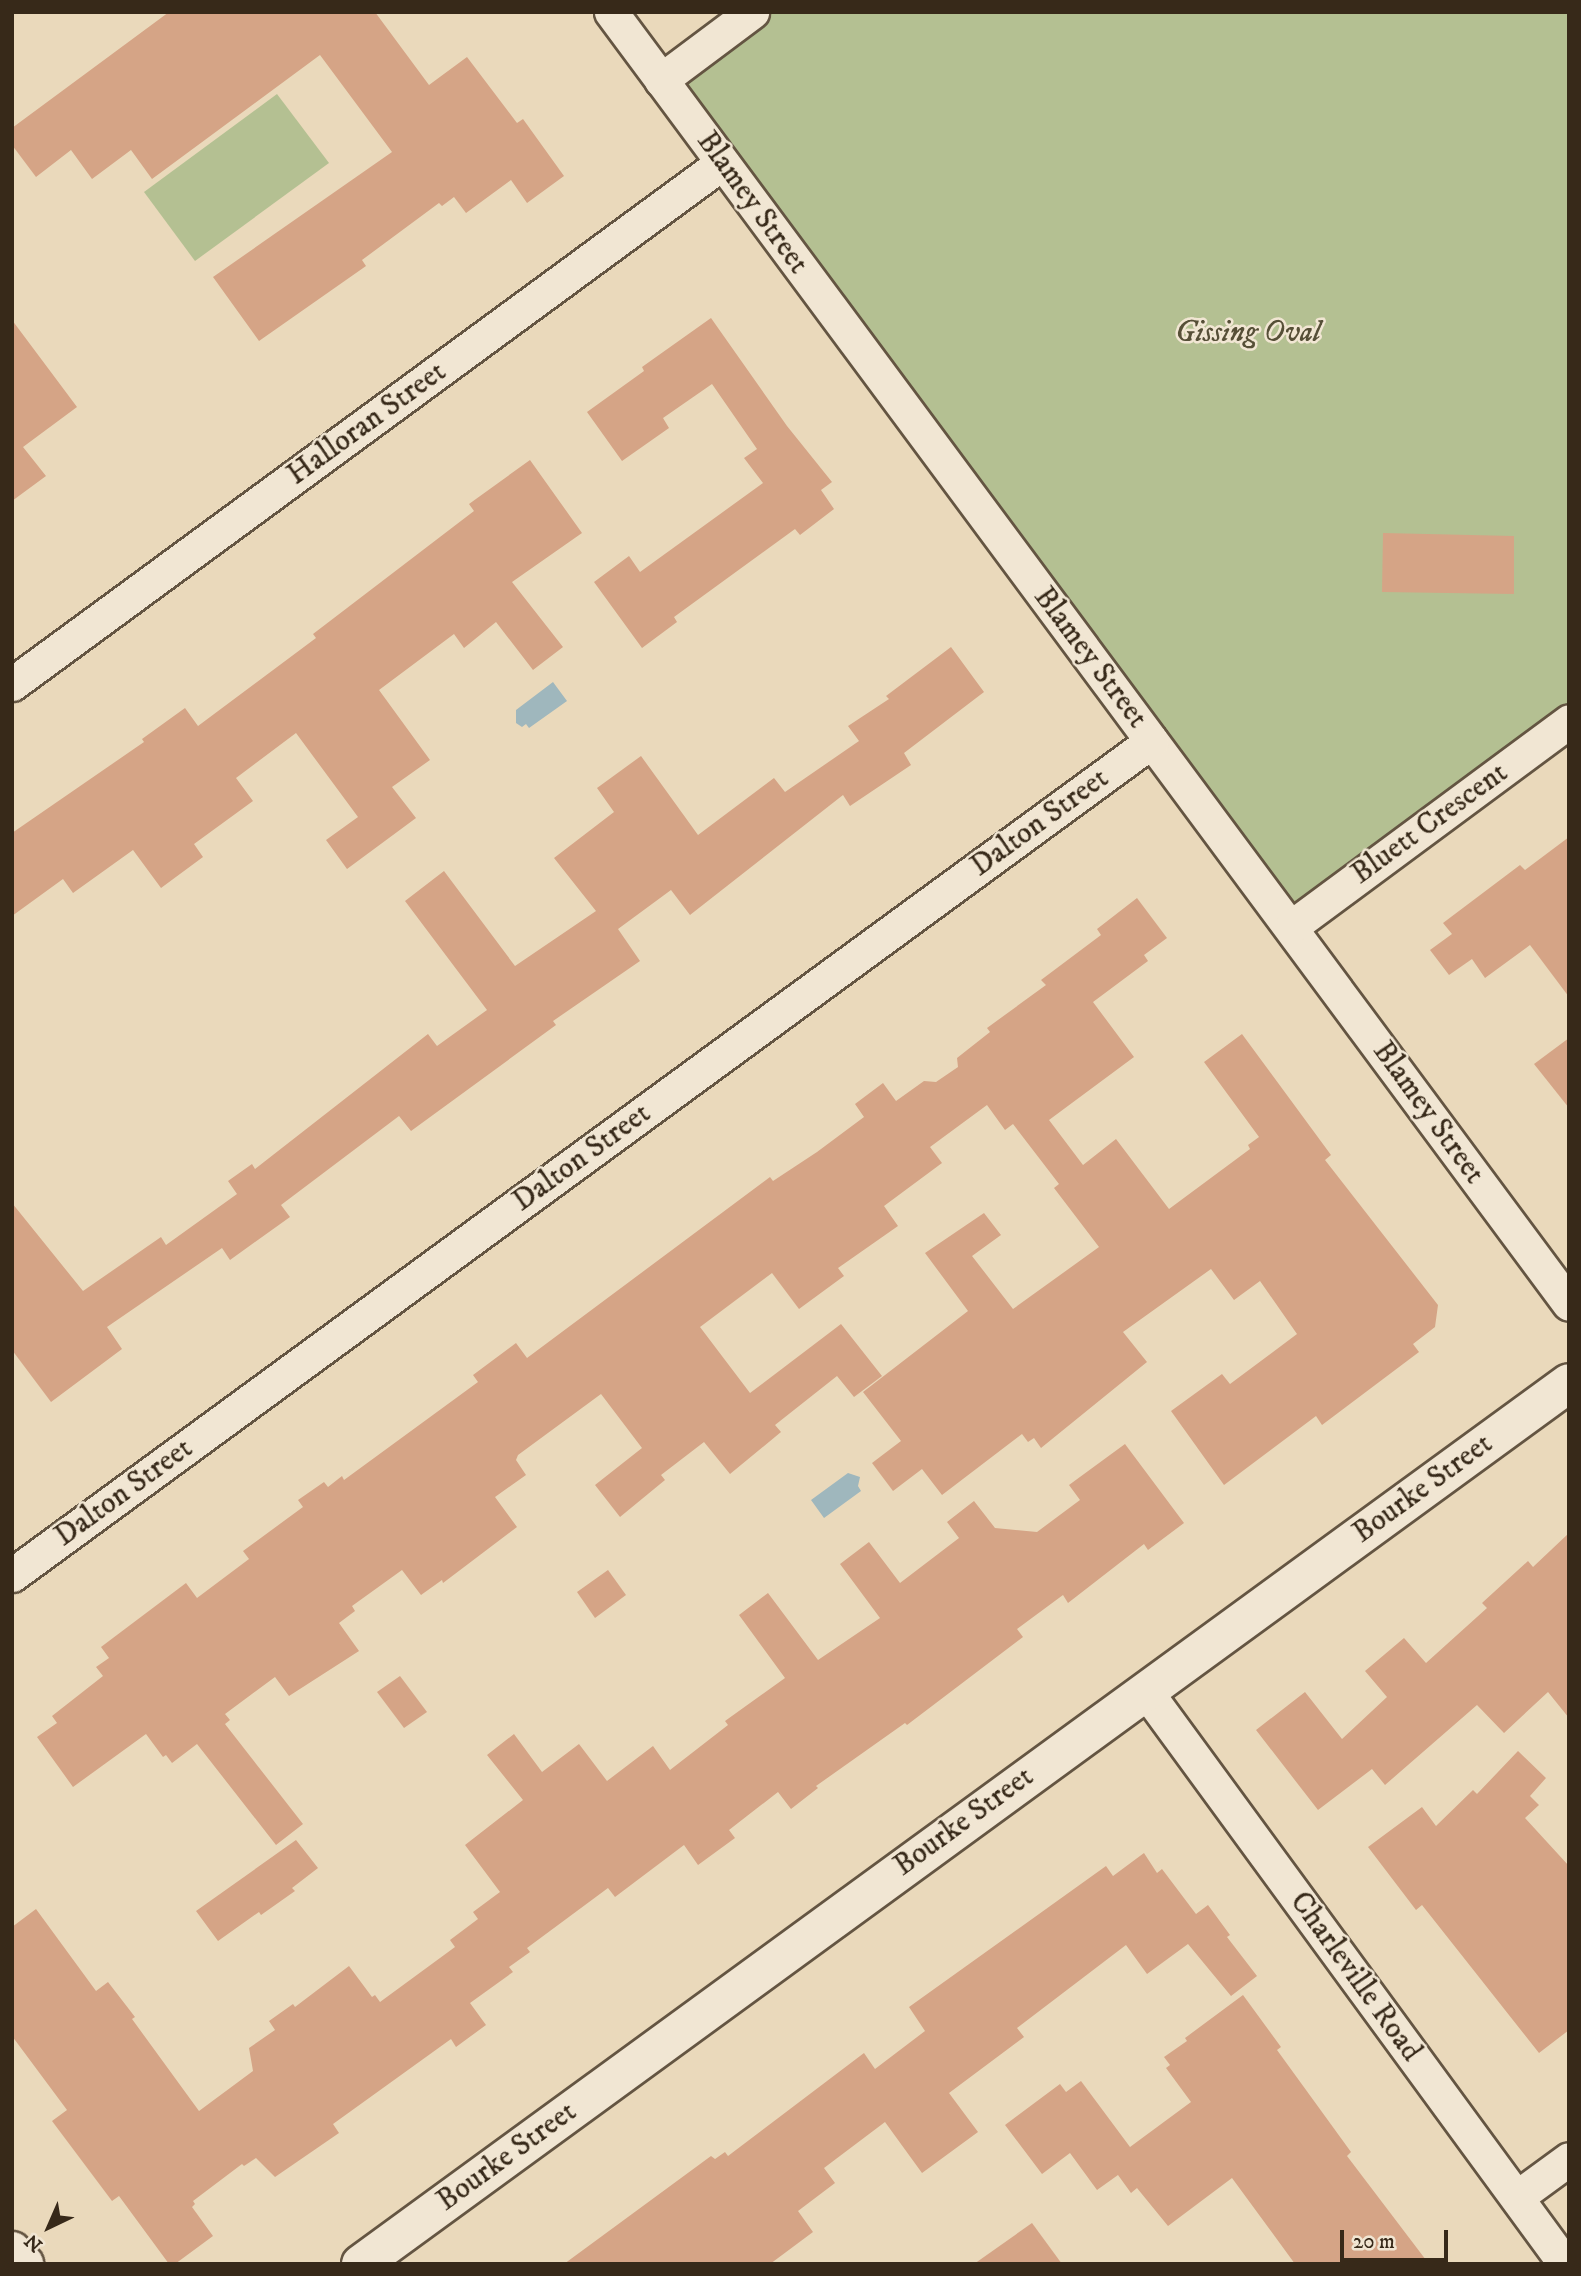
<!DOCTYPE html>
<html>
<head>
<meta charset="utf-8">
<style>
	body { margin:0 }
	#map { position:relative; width:1581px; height:2276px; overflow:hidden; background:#ead9bb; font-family:"IM FELL DW Pica",serif }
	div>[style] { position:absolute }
	.green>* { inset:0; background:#b4c092 }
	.water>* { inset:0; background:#9fb7bd }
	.building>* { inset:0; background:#d5a486 }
	.roads { filter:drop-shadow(2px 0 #645542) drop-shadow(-2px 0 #645542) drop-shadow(0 2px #645542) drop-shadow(0 -2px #645542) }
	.street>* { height:33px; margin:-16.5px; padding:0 16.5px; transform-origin:16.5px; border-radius:16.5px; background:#f1e6d3 }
	.secondary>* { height:38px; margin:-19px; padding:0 19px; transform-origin:19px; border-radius:19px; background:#f1e6d3 }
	span { translate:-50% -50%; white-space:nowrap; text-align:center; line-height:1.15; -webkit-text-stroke:5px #f1e6d3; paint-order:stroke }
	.street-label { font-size:30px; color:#372919 }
	.park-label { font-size:30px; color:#564f37; font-style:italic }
	.frame { position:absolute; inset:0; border:14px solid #372919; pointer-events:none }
	.north { position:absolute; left:14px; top:2192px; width:70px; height:70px; -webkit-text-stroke:5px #f1e6d3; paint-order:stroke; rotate:224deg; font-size:19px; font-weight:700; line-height:28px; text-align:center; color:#372919 }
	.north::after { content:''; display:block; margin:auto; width:24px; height:32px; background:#372919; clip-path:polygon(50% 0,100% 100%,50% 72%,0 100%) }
	.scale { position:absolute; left:1340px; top:2230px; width:108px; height:32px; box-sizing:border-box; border:4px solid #372919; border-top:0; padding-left:9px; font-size:21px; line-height:24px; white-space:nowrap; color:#372919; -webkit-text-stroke:5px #f1e6d3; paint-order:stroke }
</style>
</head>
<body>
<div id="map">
	<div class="green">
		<i style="clip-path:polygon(752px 12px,1569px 12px,1569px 721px,1291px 927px,661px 80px)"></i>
		<i style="clip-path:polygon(277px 94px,329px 163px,195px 261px,144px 192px)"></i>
	</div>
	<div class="water">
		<i style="clip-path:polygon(553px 682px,567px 701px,529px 728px,526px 724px,522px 727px,516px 723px,516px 710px)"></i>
		<i style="clip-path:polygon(848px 1473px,860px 1477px,858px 1486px,861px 1491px,824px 1518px,811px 1500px)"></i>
	</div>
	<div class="building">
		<i style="clip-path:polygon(169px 12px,375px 12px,429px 85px,467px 57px,517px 123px,523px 119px,564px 176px,527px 203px,511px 180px,466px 213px,454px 197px,442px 206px,439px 203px,362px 260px,366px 266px,259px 341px,213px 277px,392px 152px,320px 55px,152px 179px,131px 150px,92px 179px,71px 150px,36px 177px,12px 145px,12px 128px)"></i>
		<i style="clip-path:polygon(711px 318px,787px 426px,832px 482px,821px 490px,834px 509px,800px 535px,795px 529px,674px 617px,677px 622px,642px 648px,594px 582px,629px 556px,640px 572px,763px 483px,744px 458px,757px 449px,712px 384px,663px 418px,669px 428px,622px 461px,587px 412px,644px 371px,642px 367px)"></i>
		<i style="clip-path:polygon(12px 320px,77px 407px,23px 447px,46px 476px,12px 501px)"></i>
		<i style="clip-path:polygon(530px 460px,582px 533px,512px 582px,563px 647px,533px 670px,496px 622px,464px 648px,454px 634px,379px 690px,430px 760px,392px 787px,416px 818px,347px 869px,326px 840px,358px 817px,296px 733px,236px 778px,253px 801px,194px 844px,203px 857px,161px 888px,133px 850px,73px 893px,63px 879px,12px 916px,12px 833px,144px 742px,142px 739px,185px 708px,198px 726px,316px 638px,313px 634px,474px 511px,469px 504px)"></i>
		<i style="clip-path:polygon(1383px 533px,1514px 536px,1514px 594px,1382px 592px)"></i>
		<i style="clip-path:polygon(951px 647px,984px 692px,904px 753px,911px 765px,850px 806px,843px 795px,690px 915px,671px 890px,618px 929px,640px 961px,553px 1021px,556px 1025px,411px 1131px,399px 1116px,281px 1205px,290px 1217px,230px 1260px,222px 1248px,107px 1327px,122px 1349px,51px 1402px,12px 1350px,12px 1203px,83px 1291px,161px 1237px,166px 1245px,237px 1194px,228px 1181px,252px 1164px,255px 1169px,428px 1034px,437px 1046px,487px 1010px,405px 901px,444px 871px,515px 966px,596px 911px,554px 858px,614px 812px,597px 788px,641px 756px,698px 835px,774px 778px,785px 792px,859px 741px,848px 726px,889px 699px,886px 696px)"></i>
		<i style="clip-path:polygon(1569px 837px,1569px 997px,1530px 945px,1485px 978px,1472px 959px,1449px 975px,1430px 950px,1452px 934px,1443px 923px,1520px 865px,1525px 870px)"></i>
		<i style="clip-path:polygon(1137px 898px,1167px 938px,1144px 955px,1148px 961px,1093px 1002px,1134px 1057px,1049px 1120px,1083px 1165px,1116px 1139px,1169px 1209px,1250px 1149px,1248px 1145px,1259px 1137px,1204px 1062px,1242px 1034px,1331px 1155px,1325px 1160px,1438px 1305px,1435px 1327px,1413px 1344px,1419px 1352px,1322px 1425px,1316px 1416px,1224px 1485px,1171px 1411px,1222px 1374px,1230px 1384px,1297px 1334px,1260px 1281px,1234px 1300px,1211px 1269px,1123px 1332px,1147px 1362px,1041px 1448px,1034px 1438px,1028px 1442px,1022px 1434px,942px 1495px,922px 1469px,893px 1491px,872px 1463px,901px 1441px,863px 1392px,968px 1311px,925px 1253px,984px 1213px,1001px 1235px,972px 1256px,1013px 1309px,1099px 1247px,1054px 1188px,1059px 1184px,1013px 1124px,1005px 1130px,987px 1105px,930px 1147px,942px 1163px,884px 1206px,898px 1226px,838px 1268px,844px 1276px,799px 1309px,772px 1273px,700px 1327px,750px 1393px,841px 1324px,882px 1376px,854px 1397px,837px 1376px,775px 1425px,781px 1432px,730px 1474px,704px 1442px,661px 1475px,665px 1480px,620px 1517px,595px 1485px,642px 1448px,601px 1394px,518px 1455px,516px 1460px,526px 1475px,495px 1497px,517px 1527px,443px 1583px,442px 1580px,421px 1595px,402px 1570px,352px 1606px,355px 1611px,339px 1623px,359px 1651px,289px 1696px,275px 1677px,225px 1714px,230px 1720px,225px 1724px,303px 1824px,276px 1845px,197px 1744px,172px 1763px,166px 1755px,163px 1757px,146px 1734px,73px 1787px,37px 1737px,57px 1723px,52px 1716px,103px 1676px,96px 1667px,109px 1658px,101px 1647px,186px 1583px,197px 1598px,249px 1559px,243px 1551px,303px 1507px,298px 1500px,324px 1482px,328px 1487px,342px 1476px,344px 1480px,478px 1382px,473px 1375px,516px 1343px,527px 1358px,770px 1177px,773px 1181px,817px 1152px,864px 1117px,855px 1104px,883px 1083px,896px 1101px,924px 1081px,936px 1082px,958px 1067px,957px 1058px,990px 1032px,987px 1028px,1046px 985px,1041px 980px,1101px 935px,1097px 929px)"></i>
		<i style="clip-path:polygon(1569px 1038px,1569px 1108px,1534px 1064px)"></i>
		<i style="clip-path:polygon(1125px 1444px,1184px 1523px,1148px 1550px,1144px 1544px,1068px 1603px,1063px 1595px,1017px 1629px,1023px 1637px,907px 1725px,905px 1723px,816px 1786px,818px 1788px,791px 1809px,778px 1792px,729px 1830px,735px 1838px,698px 1865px,684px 1845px,615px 1897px,608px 1888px,527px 1948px,530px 1952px,509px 1967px,513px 1972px,470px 2003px,486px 2025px,456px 2047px,451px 2039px,333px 2124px,339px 2133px,275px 2177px,256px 2158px,244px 2166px,242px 2164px,193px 2201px,195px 2204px,192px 2207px,213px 2236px,175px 2264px,169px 2264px,119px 2196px,112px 2201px,52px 2121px,67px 2110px,12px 2036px,12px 1927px,36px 1909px,96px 1991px,108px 1982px,135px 2017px,132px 2019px,199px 2111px,253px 2071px,249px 2048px,275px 2030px,269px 2021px,293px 2004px,295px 2007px,349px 1966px,372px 1997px,375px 1995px,380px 2002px,455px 1947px,450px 1940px,478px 1919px,473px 1912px,500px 1892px,465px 1845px,523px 1800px,487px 1755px,514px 1734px,542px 1772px,579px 1744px,607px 1781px,653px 1746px,670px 1770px,728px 1725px,725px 1721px,785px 1678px,739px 1615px,768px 1593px,818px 1660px,880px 1618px,840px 1564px,869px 1542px,900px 1583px,959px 1538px,947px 1522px,974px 1501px,995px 1528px,1037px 1532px,1080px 1500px,1069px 1485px)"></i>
		<i style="clip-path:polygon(1569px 1533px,1569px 1718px,1548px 1692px,1504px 1733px,1477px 1705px,1385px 1785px,1372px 1769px,1318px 1810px,1256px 1730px,1305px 1692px,1342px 1739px,1387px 1697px,1365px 1671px,1404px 1638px,1426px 1663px,1487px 1608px,1482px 1603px,1528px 1561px,1533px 1567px)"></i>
		<i style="clip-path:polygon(608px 1570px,626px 1595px,595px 1618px,577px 1592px)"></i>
		<i style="clip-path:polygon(400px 1676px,427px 1712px,404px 1728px,377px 1692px)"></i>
		<i style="clip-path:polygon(1518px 1751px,1546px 1778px,1530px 1796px,1539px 1805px,1525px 1818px,1569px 1866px,1569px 2030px,1539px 2053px,1422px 1905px,1416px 1910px,1368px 1847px,1422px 1807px,1436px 1826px,1473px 1790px,1477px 1794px)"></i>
		<i style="clip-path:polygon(296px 1840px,318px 1868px,292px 1888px,295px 1891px,261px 1915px,259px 1912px,218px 1941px,196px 1911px)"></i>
		<i style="clip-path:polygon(1144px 1853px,1157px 1873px,1162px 1869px,1196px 1914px,1208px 1905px,1230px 1935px,1227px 1937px,1257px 1976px,1231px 1996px,1188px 1944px,1147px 1974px,1126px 1945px,1017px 2028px,1024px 2037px,949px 2093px,978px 2132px,922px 2173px,885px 2122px,824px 2168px,835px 2183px,798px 2211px,813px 2232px,770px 2264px,564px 2264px,711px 2156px,715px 2159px,725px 2152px,728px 2156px,864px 2053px,875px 2069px,925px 2031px,909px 2007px,1106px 1866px,1113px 1876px)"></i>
		<i style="clip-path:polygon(1243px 1995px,1281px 2047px,1277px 2050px,1351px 2152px,1347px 2156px,1429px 2264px,1295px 2264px,1232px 2178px,1168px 2226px,1137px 2188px,1131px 2193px,1118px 2175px,1097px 2190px,1070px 2153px,1042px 2174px,1005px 2125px,1060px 2084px,1066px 2092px,1081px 2081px,1130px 2147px,1191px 2102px,1166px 2068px,1170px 2065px,1164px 2057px,1187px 2041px,1185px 2038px)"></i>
		<i style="clip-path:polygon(1032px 2223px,1062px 2264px,974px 2264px)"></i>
	</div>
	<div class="roads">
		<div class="street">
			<i style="left:611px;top:12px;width:1608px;rotate:53.44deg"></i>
			<i style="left:661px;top:80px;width:114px;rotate:-36.8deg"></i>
			<i style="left:12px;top:684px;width:881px;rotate:-36.27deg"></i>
			<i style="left:1291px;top:927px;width:346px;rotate:-36.5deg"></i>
			<i style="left:12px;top:1575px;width:1412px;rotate:-36.19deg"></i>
			<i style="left:1145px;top:1690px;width:711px;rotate:53.81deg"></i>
			<i style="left:1517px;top:2197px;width:64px;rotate:-36.2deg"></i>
		</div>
		<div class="secondary">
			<i style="left:12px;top:2251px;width:18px;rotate:47deg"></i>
			<i style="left:361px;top:2264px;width:1495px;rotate:-36.1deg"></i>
		</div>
	</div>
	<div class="street-label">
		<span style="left:752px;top:203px;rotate:54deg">Blamey Street</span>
		<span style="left:367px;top:424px;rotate:-36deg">Halloran Street</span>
		<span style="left:1090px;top:658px;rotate:53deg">Blamey Street</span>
		<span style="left:1040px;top:823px;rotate:-36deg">Dalton Street</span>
		<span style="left:1430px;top:824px;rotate:-36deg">Bluett Crescent</span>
		<span style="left:1428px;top:1113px;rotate:54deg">Blamey Street</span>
		<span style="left:582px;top:1158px;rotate:-36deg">Dalton Street</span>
		<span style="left:1423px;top:1489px;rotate:-36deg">Bourke Street</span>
		<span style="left:124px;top:1493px;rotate:-36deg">Dalton Street</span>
		<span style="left:964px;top:1822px;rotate:-36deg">Bourke Street</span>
		<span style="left:1355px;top:1977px;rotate:54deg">Charleville Road</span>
		<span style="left:507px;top:2157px;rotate:-36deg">Bourke Street</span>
	</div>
	<div class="park-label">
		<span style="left:1248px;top:333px">Gissing Oval</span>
	</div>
	<div class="frame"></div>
	<div class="north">N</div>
	<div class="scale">20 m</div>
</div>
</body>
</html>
